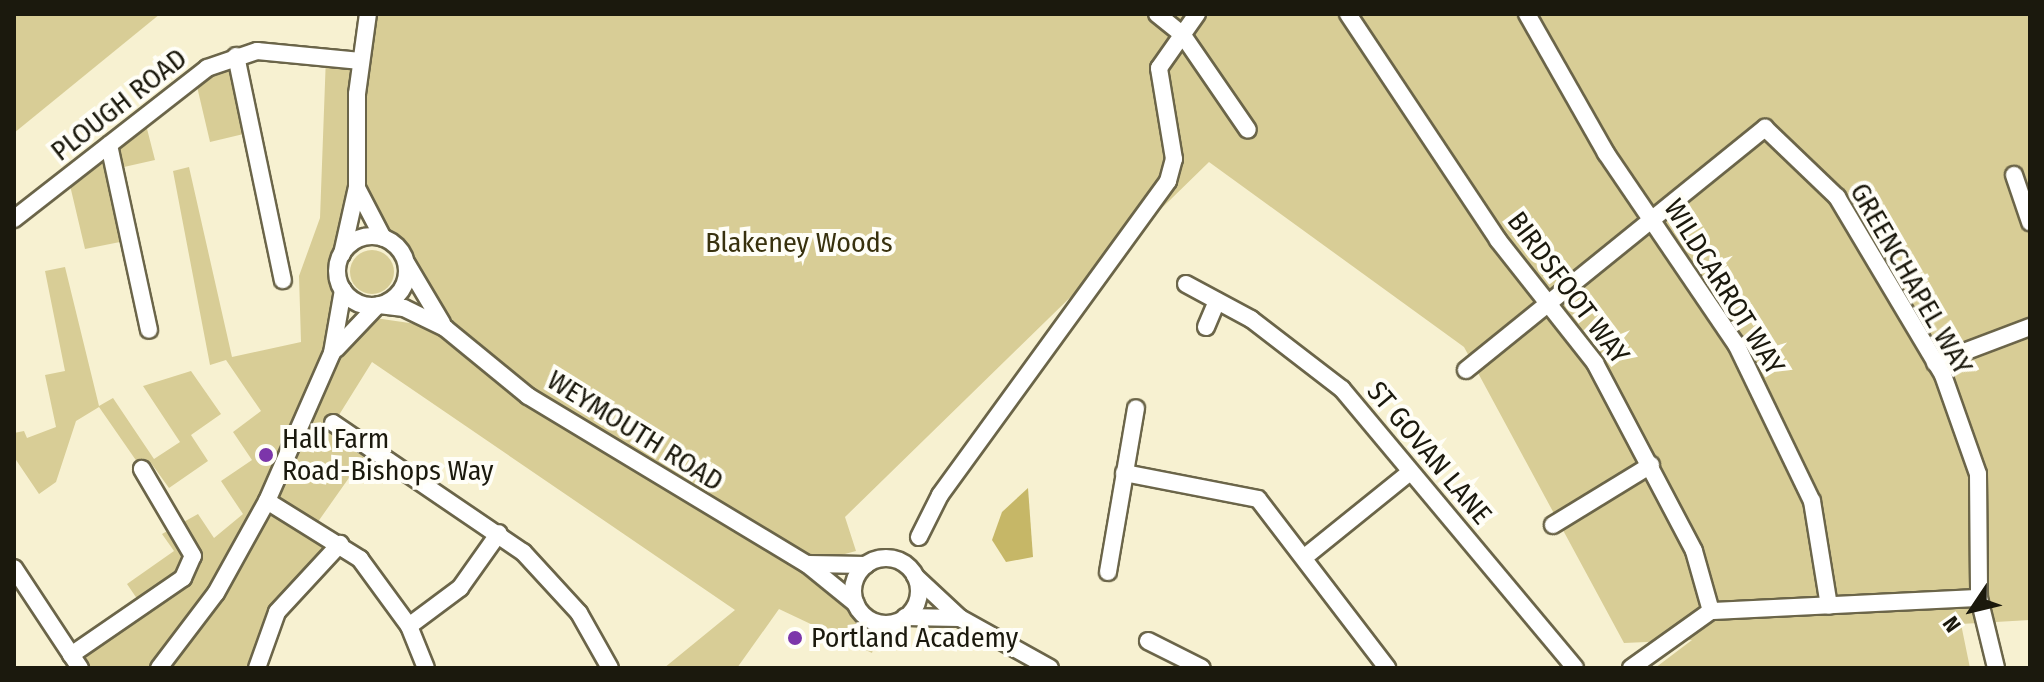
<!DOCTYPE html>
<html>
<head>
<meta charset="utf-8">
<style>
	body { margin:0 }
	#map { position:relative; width:2044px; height:682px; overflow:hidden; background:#f7f1d1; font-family:"Fira Sans Condensed",sans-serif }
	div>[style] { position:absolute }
	.green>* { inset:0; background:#d8cd96 }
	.round { border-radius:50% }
	.water>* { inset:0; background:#c6b767 }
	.roads { filter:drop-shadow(2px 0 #6b6549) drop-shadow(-2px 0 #6b6549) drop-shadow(0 2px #6b6549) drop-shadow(0 -2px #6b6549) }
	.minor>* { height:16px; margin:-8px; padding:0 8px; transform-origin:8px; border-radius:8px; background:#fff }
	.minor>.ring { margin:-8px; padding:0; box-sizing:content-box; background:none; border:16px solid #fff; border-radius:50% }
	.dots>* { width:22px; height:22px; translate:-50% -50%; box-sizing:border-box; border:4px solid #fffef7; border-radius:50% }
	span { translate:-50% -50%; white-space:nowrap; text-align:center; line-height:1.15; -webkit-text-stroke:8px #fffef7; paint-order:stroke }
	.street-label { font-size:28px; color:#1b190d }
	.park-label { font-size:28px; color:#38310e }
	.poi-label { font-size:28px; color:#1b190d }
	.left { translate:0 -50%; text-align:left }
	.frame { position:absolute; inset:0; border:16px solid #1b190d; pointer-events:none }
	.north { position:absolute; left:1932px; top:570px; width:80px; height:80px; -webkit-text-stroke:6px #fffef7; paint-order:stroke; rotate:235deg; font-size:22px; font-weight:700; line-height:32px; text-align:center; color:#1b190d }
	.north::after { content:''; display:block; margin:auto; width:28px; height:36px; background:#1b190d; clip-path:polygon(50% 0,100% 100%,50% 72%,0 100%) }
</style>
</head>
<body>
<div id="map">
	<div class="green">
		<i style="clip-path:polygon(14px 14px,160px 14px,14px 133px)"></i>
		<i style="clip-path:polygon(evenodd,368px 14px,2030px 14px,2030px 620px,1961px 624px,1970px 668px,1655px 668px,1692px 640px,1624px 643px,1464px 347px,1209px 162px,845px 517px,856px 551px,808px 564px,883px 616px,872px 653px,779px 609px,737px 668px,664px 668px,735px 610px,372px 362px,334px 423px,370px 448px,315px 526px,340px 544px,277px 612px,257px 668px,80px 668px,71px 655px,142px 606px,127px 584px,174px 551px,162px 534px,198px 514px,214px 538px,243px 514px,221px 481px,252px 460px,233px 432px,261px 411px,226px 360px,210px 365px,173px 171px,189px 167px,232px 357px,301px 342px,299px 276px,320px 218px,326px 56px,360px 61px,368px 14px,357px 189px,368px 233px,383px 238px,410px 263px,444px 328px,368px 317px,333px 351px,345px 304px,336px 280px,338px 258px,357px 189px)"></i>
		<i style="clip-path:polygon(236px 56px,252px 132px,210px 142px,195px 78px)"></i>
		<i style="clip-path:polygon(144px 117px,155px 160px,115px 169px,130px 240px,85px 249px,68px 177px)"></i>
		<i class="round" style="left:350px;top:250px;width:44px;height:44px"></i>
		<i style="clip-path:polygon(65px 267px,99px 406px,113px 398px,154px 459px,180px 442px,143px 386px,191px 371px,221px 414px,191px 435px,208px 461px,169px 488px,151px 463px,142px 469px,99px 407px,76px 421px,56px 482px,39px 494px,14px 457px,14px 433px,24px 431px,27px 438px,56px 427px,45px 375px,65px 371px,45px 271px)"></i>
	</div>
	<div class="water">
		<i style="clip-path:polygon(1028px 488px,1033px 557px,1006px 562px,992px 540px,1002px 512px)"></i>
	</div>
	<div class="roads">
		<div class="minor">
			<i style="left:1157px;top:14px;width:32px;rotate:39deg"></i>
			<i style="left:1182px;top:34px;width:116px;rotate:55.5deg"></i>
			<i style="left:1348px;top:14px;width:271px;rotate:56.4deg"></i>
			<i style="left:1498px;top:240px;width:157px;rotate:51.7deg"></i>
			<i style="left:1595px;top:363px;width:212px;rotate:62.2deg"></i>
			<i style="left:1694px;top:551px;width:62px;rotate:74.2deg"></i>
			<i style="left:1527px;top:14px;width:160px;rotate:60.4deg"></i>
			<i style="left:1606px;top:153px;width:231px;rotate:55.8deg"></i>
			<i style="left:1736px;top:344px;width:174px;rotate:64.2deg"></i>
			<i style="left:1812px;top:501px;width:106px;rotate:80.8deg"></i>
			<i style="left:236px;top:56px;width:229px;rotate:78.2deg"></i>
			<i style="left:109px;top:145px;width:189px;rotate:77.8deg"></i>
			<i style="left:2014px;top:175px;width:50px;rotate:71.2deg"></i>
			<i style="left:357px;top:188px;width:56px;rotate:62.5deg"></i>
			<i style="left:14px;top:219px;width:245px;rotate:-38deg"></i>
			<i style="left:207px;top:68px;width:53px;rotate:-18.8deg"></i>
			<i style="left:257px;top:51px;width:104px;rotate:5.5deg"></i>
			<i class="ring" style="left:337px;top:236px;width:54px;height:54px"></i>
			<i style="left:342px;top:254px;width:69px;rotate:-77.4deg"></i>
			<i style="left:357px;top:187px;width:93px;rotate:-90deg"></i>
			<i style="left:357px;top:94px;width:81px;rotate:-82.2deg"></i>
			<i style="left:407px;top:264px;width:69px;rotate:59.3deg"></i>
			<i style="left:1186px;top:284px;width:74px;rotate:28.3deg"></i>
			<i style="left:1251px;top:319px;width:115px;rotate:37.6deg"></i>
			<i style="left:1342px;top:389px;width:363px;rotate:50.1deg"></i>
			<i style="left:379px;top:305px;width:25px;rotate:7deg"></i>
			<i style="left:404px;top:308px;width:46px;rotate:26deg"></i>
			<i style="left:445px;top:328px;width:107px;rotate:39.3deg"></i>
			<i style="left:528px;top:396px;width:326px;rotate:31.1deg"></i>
			<i style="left:807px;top:564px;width:63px;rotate:39.2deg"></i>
			<i style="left:1206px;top:327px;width:28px;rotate:-67deg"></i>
			<i style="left:336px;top:349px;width:59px;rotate:-46.4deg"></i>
			<i style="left:1935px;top:363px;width:102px;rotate:-20.8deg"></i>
			<i style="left:1466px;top:370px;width:385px;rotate:-39deg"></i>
			<i style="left:1765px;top:128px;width:100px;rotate:43.8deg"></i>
			<i style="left:1837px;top:197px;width:207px;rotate:59.2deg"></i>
			<i style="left:1943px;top:375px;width:105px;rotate:70.5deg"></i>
			<i style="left:1978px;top:474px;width:124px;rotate:89.5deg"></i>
			<i style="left:1979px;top:598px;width:72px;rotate:76.3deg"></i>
			<i style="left:333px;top:423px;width:230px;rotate:34.2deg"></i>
			<i style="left:523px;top:552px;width:83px;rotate:47.4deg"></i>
			<i style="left:579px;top:613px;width:63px;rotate:60.6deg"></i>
			<i style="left:1124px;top:473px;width:136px;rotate:11deg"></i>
			<i style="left:1258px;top:499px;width:213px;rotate:52.6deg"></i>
			<i style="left:267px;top:501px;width:110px;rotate:31.9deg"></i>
			<i style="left:360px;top:559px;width:83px;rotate:53.8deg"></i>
			<i style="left:409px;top:626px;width:45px;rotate:68deg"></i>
			<i style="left:1553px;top:525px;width:115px;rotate:-31.5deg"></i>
			<i style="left:919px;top:537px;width:47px;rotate:-63.4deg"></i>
			<i style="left:940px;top:495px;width:388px;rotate:-54deg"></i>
			<i style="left:1168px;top:181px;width:23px;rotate:-75deg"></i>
			<i style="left:1174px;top:159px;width:92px;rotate:-99.4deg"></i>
			<i style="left:1159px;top:68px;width:66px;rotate:-54.9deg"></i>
			<i style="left:1306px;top:556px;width:134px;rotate:-38.9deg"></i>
			<i class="ring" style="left:853px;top:558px;width:50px;height:50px"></i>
			<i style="left:809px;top:564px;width:57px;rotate:1deg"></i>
			<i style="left:14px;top:568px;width:120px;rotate:56.6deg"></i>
			<i style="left:1108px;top:572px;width:166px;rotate:-80.3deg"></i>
			<i style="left:915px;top:576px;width:62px;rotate:43deg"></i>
			<i style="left:960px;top:618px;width:103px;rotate:29.1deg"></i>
			<i style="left:905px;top:617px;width:55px;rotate:1deg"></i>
			<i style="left:409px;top:626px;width:64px;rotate:-36.7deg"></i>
			<i style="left:460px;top:588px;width:67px;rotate:-54.7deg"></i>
			<i style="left:1148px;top:641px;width:60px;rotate:26.6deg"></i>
			<i style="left:71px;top:655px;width:136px;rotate:-34.5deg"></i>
			<i style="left:183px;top:578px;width:24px;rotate:-66deg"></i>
			<i style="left:193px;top:556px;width:101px;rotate:-120.4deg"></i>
			<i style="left:159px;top:668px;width:94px;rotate:-52.8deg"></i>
			<i style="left:216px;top:593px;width:105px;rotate:-61deg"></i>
			<i style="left:267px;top:501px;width:162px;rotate:-66.3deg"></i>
			<i style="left:332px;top:353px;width:64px;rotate:-80.1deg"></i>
			<i style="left:257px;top:668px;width:59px;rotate:-70.3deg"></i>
			<i style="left:277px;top:612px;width:93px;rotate:-47.2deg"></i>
			<i style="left:1631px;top:668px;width:98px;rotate:-35.5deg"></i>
			<i style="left:1711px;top:611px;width:268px;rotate:-2.8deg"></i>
		</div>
	</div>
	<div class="dots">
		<i style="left:266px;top:455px;background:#7c36aa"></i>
		<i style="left:795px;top:638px;background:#7c36aa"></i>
	</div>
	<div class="street-label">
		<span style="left:119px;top:105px;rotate:-38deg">PLOUGH ROAD</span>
		<span style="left:1911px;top:279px;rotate:60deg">GREENCHAPEL WAY</span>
		<span style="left:1724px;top:287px;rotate:58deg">WILDCARROT WAY</span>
		<span style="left:1568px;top:288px;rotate:53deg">BIRDSFOOT WAY</span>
		<span style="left:635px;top:431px;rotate:32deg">WEYMOUTH ROAD</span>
		<span style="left:1429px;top:453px;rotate:50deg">ST GOVAN LANE</span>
	</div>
	<div class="park-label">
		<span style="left:799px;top:243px">Blakeney Woods</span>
	</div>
	<div class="poi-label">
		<span class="left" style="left:282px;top:455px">Hall Farm<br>Road-Bishops Way</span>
		<span class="left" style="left:811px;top:638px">Portland Academy</span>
	</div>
	<div class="frame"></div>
	<div class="north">N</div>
</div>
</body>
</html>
